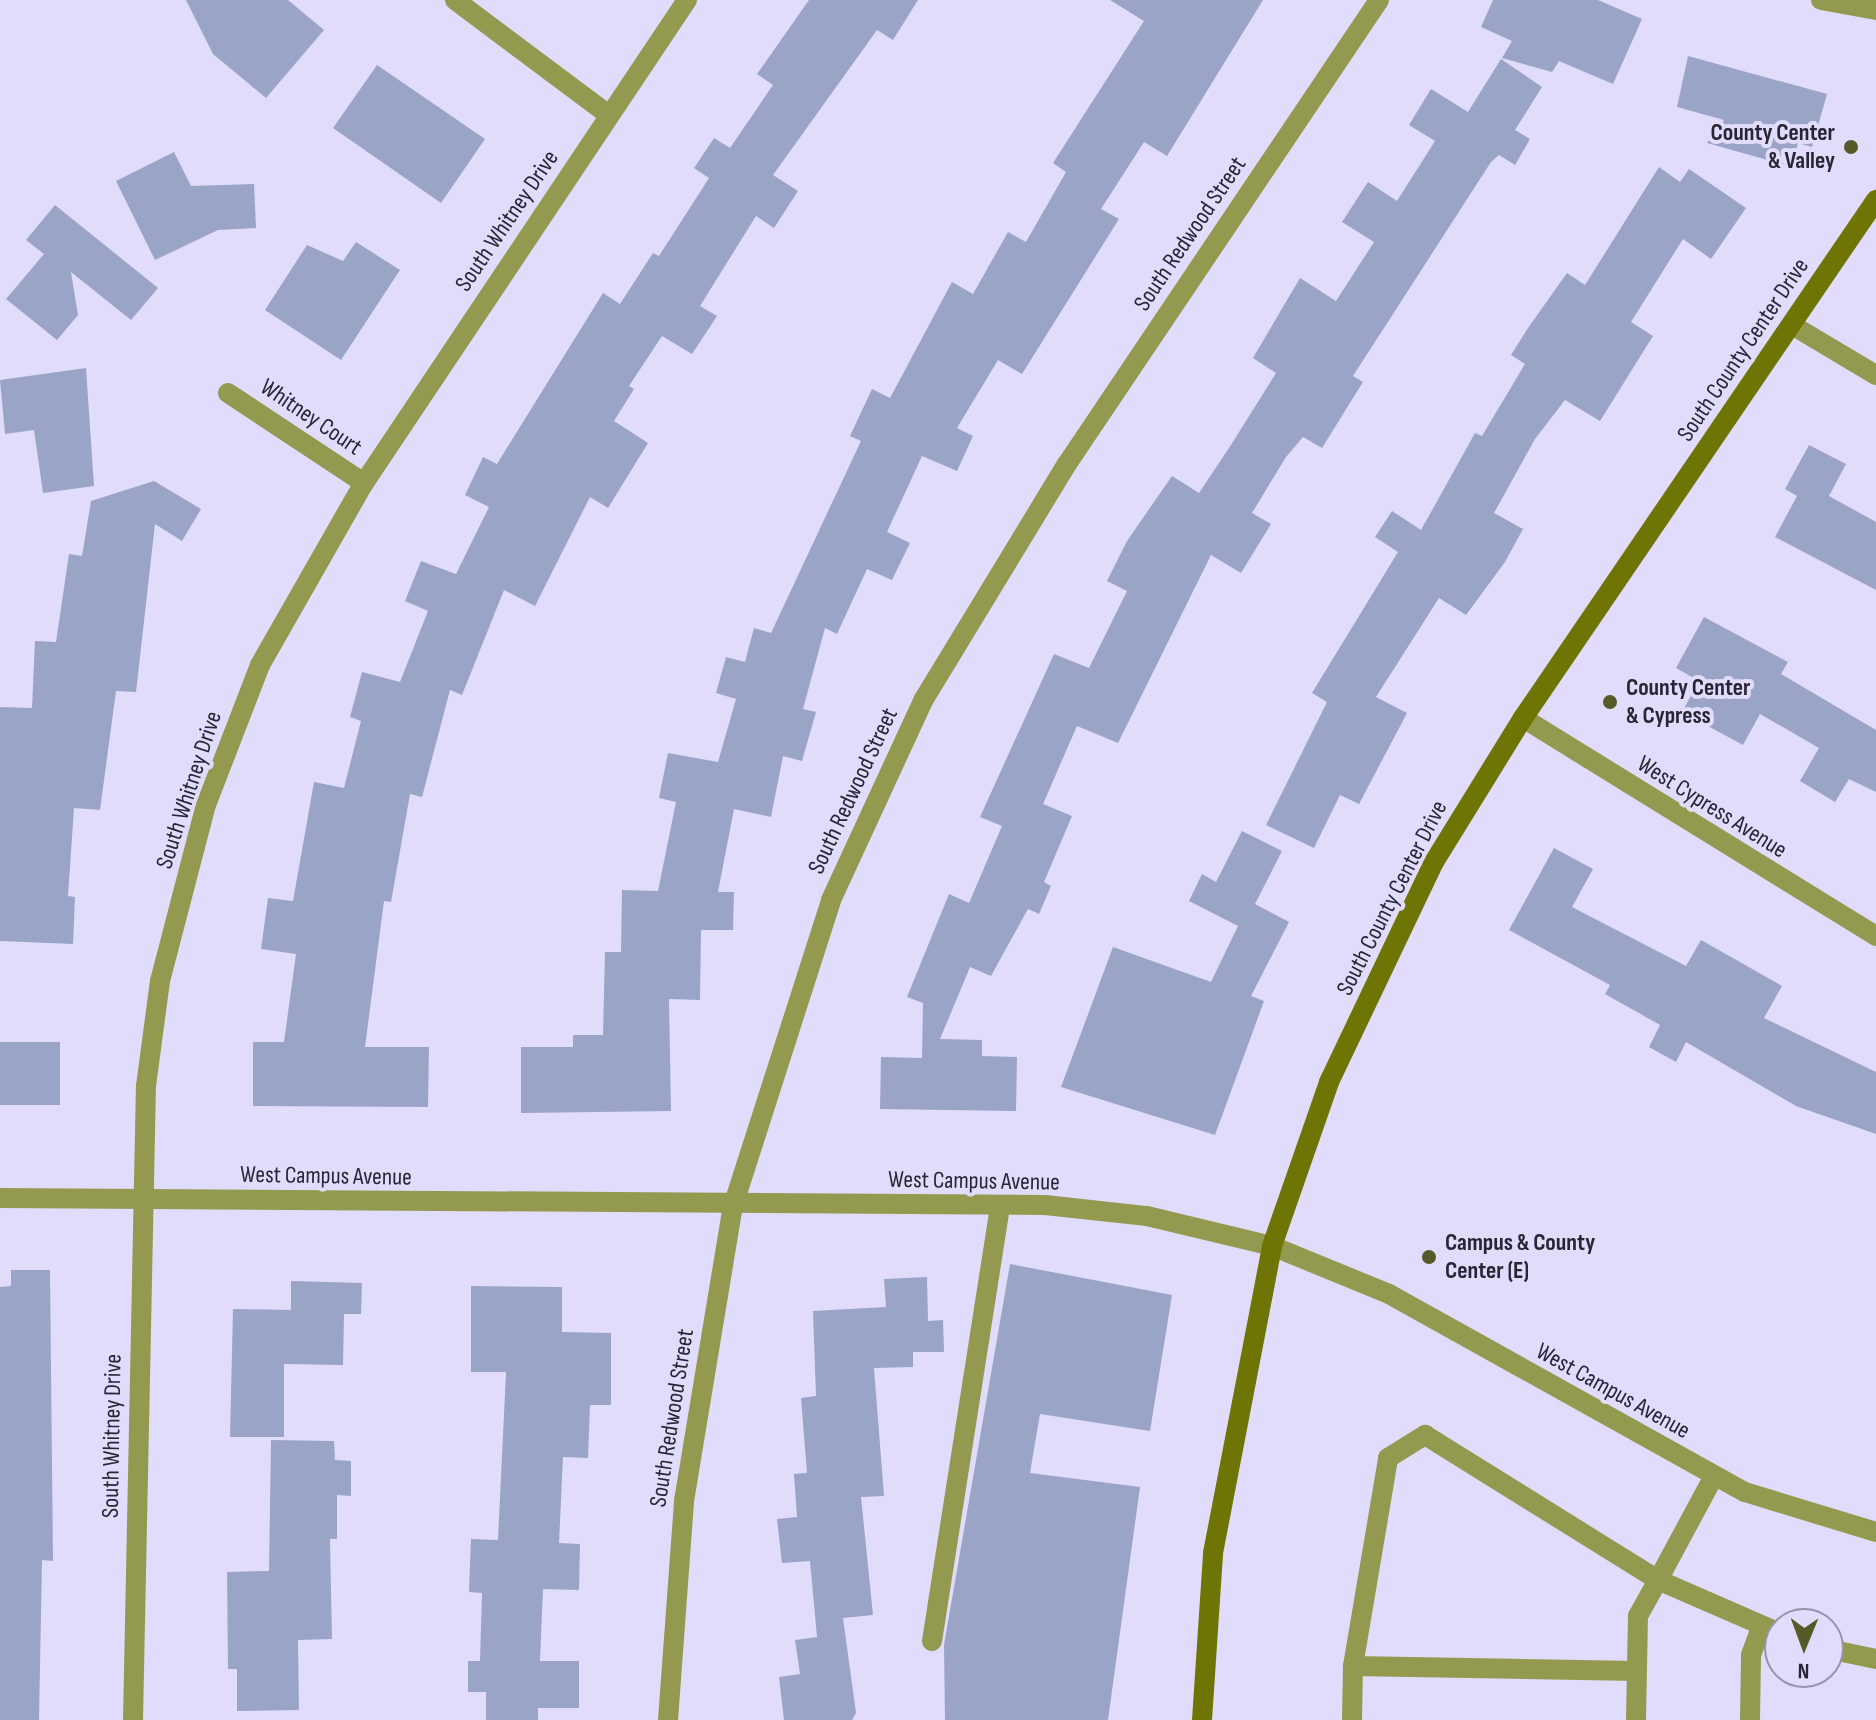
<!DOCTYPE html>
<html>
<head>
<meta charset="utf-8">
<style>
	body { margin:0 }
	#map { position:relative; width:1876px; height:1720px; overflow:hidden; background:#e1dcfb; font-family:"Sofia Sans Condensed",sans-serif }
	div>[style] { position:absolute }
	.building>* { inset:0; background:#9aa4c7 }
	.lane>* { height:20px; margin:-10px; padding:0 10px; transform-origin:10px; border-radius:10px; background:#939a50 }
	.street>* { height:20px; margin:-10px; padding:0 10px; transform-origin:10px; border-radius:10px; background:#939a50 }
	.secondary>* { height:20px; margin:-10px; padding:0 10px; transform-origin:10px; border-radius:10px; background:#6f7504 }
	.dots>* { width:22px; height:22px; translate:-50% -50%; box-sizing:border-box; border:4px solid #e1dcfb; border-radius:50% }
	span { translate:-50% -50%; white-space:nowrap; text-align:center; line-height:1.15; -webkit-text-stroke:8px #e1dcfb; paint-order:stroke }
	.poi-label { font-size:24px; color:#282534; font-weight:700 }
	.right { translate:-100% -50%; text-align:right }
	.left { translate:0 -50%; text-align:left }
	.street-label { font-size:24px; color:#282534 }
	.north { position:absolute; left:1764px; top:1608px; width:80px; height:80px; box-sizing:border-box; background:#e1dcfb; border:2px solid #9793ab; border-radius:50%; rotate:181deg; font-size:22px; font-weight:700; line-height:32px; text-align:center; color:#282534 }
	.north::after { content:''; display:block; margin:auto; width:28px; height:36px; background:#565a28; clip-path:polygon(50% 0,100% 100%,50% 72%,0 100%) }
</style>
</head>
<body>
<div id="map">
	<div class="building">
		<i style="clip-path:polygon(186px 0,288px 0,324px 30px,266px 98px,213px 54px)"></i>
		<i style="clip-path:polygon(809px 0,918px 0,893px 40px,877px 30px,773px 175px,798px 191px,774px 228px,756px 216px,700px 306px,717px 316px,692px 354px,662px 336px,629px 386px,634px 389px,614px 421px,648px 443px,608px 508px,590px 497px,535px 606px,504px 590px,462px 695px,450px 690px,422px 797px,410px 794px,391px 902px,384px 901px,365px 1047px,429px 1047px,428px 1107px,253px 1106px,253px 1042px,284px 1042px,296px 954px,261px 949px,268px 898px,293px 901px,314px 782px,344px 788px,361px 721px,350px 717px,362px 672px,400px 682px,428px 611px,405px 601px,421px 561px,456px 574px,489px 507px,465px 495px,483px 457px,497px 464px,603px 293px,620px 304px,653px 253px,659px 256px,709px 178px,694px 168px,714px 138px,730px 148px,773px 85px,757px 74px)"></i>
		<i style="clip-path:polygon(1110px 0,1263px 0,1167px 156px,1144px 142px,1101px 209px,1119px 219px,1022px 374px,998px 360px,957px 428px,973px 436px,957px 471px,922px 456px,887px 532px,910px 543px,892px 580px,867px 569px,837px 634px,825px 628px,803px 709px,816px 712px,802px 761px,783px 756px,771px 817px,734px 809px,718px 892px,734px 892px,733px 930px,701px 930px,700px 1000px,669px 999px,671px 1111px,521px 1113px,521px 1047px,573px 1047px,573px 1035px,603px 1035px,605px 952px,621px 952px,622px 890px,658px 891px,676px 802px,659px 798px,668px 753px,718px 762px,736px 699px,716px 693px,726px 657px,745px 662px,754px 628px,771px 633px,861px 441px,850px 436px,872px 389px,890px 398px,952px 282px,973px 294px,1008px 232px,1026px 242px,1066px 172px,1053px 163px,1144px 21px)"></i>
		<i style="clip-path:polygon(1493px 0,1598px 0,1642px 19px,1613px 84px,1559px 61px,1552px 72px,1502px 58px,1512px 41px,1481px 27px)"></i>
		<i style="clip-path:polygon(1688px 56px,1827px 94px,1812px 147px,1798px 143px,1792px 167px,1707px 143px,1724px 120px,1677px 107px)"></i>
		<i style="clip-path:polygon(1501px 59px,1542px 87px,1515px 130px,1530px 139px,1515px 165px,1499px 155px,1491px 162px,1353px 376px,1363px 382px,1322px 448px,1303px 437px,1286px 457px,1252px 513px,1271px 524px,1241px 573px,1211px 555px,1118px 743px,1077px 726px,1043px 804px,1072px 816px,1044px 882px,1051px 886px,1039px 914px,1028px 909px,991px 976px,970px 967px,940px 1039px,982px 1040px,982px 1056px,1017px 1057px,1016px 1111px,880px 1109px,881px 1057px,922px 1058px,923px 1003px,907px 997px,949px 894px,969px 903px,1002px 826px,980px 817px,1054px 654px,1089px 668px,1127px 591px,1107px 581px,1127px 541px,1172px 476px,1199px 493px,1229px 448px,1276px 373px,1253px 358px,1300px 278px,1336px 301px,1374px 242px,1342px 222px,1368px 182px,1397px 201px,1435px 141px,1409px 125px,1431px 89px,1468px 112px)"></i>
		<i style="clip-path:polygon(377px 65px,485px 139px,441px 203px,333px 128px)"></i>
		<i style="clip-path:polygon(174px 152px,191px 186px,254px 184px,256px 228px,218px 230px,155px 260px,116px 181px)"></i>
		<i style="clip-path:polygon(1659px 167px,1680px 182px,1689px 169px,1746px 208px,1711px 259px,1683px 239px,1631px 322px,1653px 336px,1600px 421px,1565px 400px,1535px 439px,1494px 513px,1523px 529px,1505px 562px,1466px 615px,1439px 598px,1376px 697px,1407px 713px,1359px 804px,1340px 795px,1314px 848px,1266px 825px,1327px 702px,1312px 693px,1398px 552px,1375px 537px,1392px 511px,1421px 530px,1475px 433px,1482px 436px,1525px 364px,1511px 355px,1528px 328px,1567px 273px,1585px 285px)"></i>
		<i style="clip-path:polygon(55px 205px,158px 288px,131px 320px,71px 272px,78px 315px,57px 340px,6px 299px,44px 254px,26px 240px)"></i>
		<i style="clip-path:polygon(356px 242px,400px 270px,341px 360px,265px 310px,307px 245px,343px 261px)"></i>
		<i style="clip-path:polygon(86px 368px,94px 486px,43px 493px,34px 430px,5px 434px,0 380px)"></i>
		<i style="clip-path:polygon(1809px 445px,1846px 464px,1829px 496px,1876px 522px,1876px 590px,1775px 537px,1797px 496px,1785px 489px)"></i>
		<i style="clip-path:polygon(154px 481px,201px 509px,182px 541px,155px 524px,136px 692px,116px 691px,100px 810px,74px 808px,68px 896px,75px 897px,73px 944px,0 941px,0 707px,32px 708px,35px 641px,56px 642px,69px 554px,82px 556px,91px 501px)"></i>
		<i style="clip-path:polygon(1704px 617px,1788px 662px,1781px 674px,1876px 730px,1876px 792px,1849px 779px,1835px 802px,1800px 781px,1819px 748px,1760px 714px,1743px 745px,1682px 712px,1699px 681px,1676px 668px)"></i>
		<i style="clip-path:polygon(1242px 831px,1282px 851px,1255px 904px,1289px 922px,1251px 996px,1264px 1001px,1215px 1135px,1061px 1087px,1113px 947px,1211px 982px,1238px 926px,1189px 901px,1202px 874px,1216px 882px)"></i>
		<i style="clip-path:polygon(1554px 848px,1593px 869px,1572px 907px,1686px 966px,1701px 940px,1782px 986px,1764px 1018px,1876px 1072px,1876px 1134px,1796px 1106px,1686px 1042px,1676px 1062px,1649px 1047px,1660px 1025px,1605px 994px,1610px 985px,1509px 930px)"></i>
		<i style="clip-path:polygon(0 1042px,60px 1042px,60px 1105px,0 1105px)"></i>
		<i style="clip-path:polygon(1010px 1264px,1172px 1295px,1150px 1431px,1040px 1414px,1030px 1473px,1140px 1487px,1108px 1720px,945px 1720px,944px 1645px)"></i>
		<i style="clip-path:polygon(11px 1270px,50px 1270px,53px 1561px,42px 1560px,39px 1720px,0 1720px,0 1287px,11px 1286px)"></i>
		<i style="clip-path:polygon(927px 1277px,928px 1321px,943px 1320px,944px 1352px,913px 1352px,913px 1367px,874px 1368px,884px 1496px,861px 1497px,873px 1615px,843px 1618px,856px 1713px,852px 1720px,784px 1720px,779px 1677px,800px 1674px,795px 1640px,817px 1637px,810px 1561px,782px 1563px,777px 1519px,797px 1517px,794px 1474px,807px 1473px,801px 1398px,816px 1396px,813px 1311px,886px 1307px,884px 1279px)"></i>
		<i style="clip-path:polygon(291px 1281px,362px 1283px,361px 1314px,344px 1314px,343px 1365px,284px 1364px,284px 1437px,230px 1437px,233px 1309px,291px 1310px)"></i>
		<i style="clip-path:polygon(471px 1286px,562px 1287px,562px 1332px,611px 1333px,611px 1405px,590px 1405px,588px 1458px,563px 1457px,559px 1543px,580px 1544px,579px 1590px,543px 1589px,540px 1661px,579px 1661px,579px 1708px,538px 1708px,538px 1720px,486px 1720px,486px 1692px,468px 1692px,468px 1661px,480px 1661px,482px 1593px,469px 1592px,471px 1539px,498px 1540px,506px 1372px,471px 1372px)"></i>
		<i style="clip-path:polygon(271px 1440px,334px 1441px,335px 1460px,351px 1461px,351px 1496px,337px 1495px,337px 1539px,330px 1539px,332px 1639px,298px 1640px,299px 1710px,237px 1711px,237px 1669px,228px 1669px,227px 1572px,269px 1571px)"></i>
	</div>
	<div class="lane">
		<i style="left:228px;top:393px;width:163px;rotate:33.5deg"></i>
		<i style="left:1714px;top:1476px;width:118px;rotate:118.3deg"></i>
		<i style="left:1658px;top:1580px;width:133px;rotate:23.5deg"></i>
		<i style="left:932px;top:1641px;width:441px;rotate:-81.1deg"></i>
		<i style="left:1828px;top:1649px;width:49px;rotate:11.8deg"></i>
		<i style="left:1353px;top:1666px;width:283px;rotate:1deg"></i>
		<i style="left:1352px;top:1720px;width:54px;rotate:-88.9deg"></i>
		<i style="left:1353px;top:1666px;width:211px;rotate:-80.4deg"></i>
		<i style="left:1388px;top:1458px;width:44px;rotate:-31.9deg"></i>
		<i style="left:1425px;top:1435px;width:274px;rotate:31.9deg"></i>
		<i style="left:1658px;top:1580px;width:41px;rotate:119.1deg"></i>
		<i style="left:1638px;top:1616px;width:104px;rotate:91.1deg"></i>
		<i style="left:1750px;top:1720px;width:65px;rotate:-89.1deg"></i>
		<i style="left:1751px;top:1655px;width:29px;rotate:-70deg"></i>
	</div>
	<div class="street">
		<i style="left:455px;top:0;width:192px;rotate:36.8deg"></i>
		<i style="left:1821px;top:0;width:56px;rotate:10.3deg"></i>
		<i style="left:1792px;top:325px;width:98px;rotate:30.8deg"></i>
		<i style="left:1523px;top:718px;width:415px;rotate:31.7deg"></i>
		<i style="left:0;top:1198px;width:1045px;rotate:0.38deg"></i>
		<i style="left:1045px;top:1205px;width:103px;rotate:6.2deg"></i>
		<i style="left:1147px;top:1216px;width:129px;rotate:13.5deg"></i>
		<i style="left:1272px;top:1246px;width:126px;rotate:22.3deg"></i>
		<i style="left:1389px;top:1294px;width:407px;rotate:29.1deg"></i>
		<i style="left:1745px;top:1492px;width:137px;rotate:17deg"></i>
		<i style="left:133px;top:1720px;width:634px;rotate:-88.83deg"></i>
		<i style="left:146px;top:1086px;width:106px;rotate:-82.4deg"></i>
		<i style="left:160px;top:981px;width:182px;rotate:-75.4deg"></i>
		<i style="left:206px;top:805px;width:150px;rotate:-68.9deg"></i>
		<i style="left:260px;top:665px;width:210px;rotate:-60.3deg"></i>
		<i style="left:364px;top:483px;width:581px;rotate:-56.23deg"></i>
		<i style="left:668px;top:1720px;width:220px;rotate:-85.8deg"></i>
		<i style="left:684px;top:1501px;width:299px;rotate:-80.6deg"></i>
		<i style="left:733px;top:1206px;width:321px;rotate:-72.2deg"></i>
		<i style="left:831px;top:900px;width:221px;rotate:-65.2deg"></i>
		<i style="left:924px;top:699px;width:275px;rotate:-58.7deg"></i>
		<i style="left:1067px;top:464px;width:559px;rotate:-56.08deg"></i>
	</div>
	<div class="secondary">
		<i style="left:1202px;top:1720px;width:167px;rotate:-86.2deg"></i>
		<i style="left:1213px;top:1553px;width:313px;rotate:-79.1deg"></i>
		<i style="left:1272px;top:1246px;width:174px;rotate:-70.8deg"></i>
		<i style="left:1329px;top:1082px;width:244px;rotate:-64.5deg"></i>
		<i style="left:1434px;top:862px;width:169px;rotate:-58.3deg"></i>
		<i style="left:1523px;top:718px;width:627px;rotate:-55.73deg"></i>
	</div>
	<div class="dots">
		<i style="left:1851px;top:147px;background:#565a28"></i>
		<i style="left:1610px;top:702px;background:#565a28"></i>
		<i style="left:1429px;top:1257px;background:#565a28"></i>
	</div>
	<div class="poi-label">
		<span class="right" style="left:1835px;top:147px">County Center<br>&amp; Valley</span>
		<span class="left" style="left:1626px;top:702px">County Center<br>&amp; Cypress</span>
		<span class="left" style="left:1445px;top:1257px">Campus &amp; County<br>Center (E)</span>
	</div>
	<div class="street-label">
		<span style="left:507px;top:221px;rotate:-56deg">South Whitney Drive</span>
		<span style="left:1190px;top:234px;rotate:-56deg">South Redwood Street</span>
		<span style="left:1743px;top:350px;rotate:-56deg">South County Center Drive</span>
		<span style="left:311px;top:417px;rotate:34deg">Whitney Court</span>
		<span style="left:189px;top:790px;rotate:-72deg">South Whitney Drive</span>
		<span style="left:853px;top:791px;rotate:-65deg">South Redwood Street</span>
		<span style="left:1712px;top:807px;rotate:32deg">West Cypress Avenue</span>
		<span style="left:1392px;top:898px;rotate:-63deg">South County Center Drive</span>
		<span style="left:326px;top:1176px;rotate:1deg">West Campus Avenue</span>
		<span style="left:974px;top:1181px;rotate:1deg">West Campus Avenue</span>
		<span style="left:1613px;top:1391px;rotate:29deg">West Campus Avenue</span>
		<span style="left:672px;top:1418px;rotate:-81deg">South Redwood Street</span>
		<span style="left:112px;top:1436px;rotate:-89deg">South Whitney Drive</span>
	</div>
	<div class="north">N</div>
</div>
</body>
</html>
